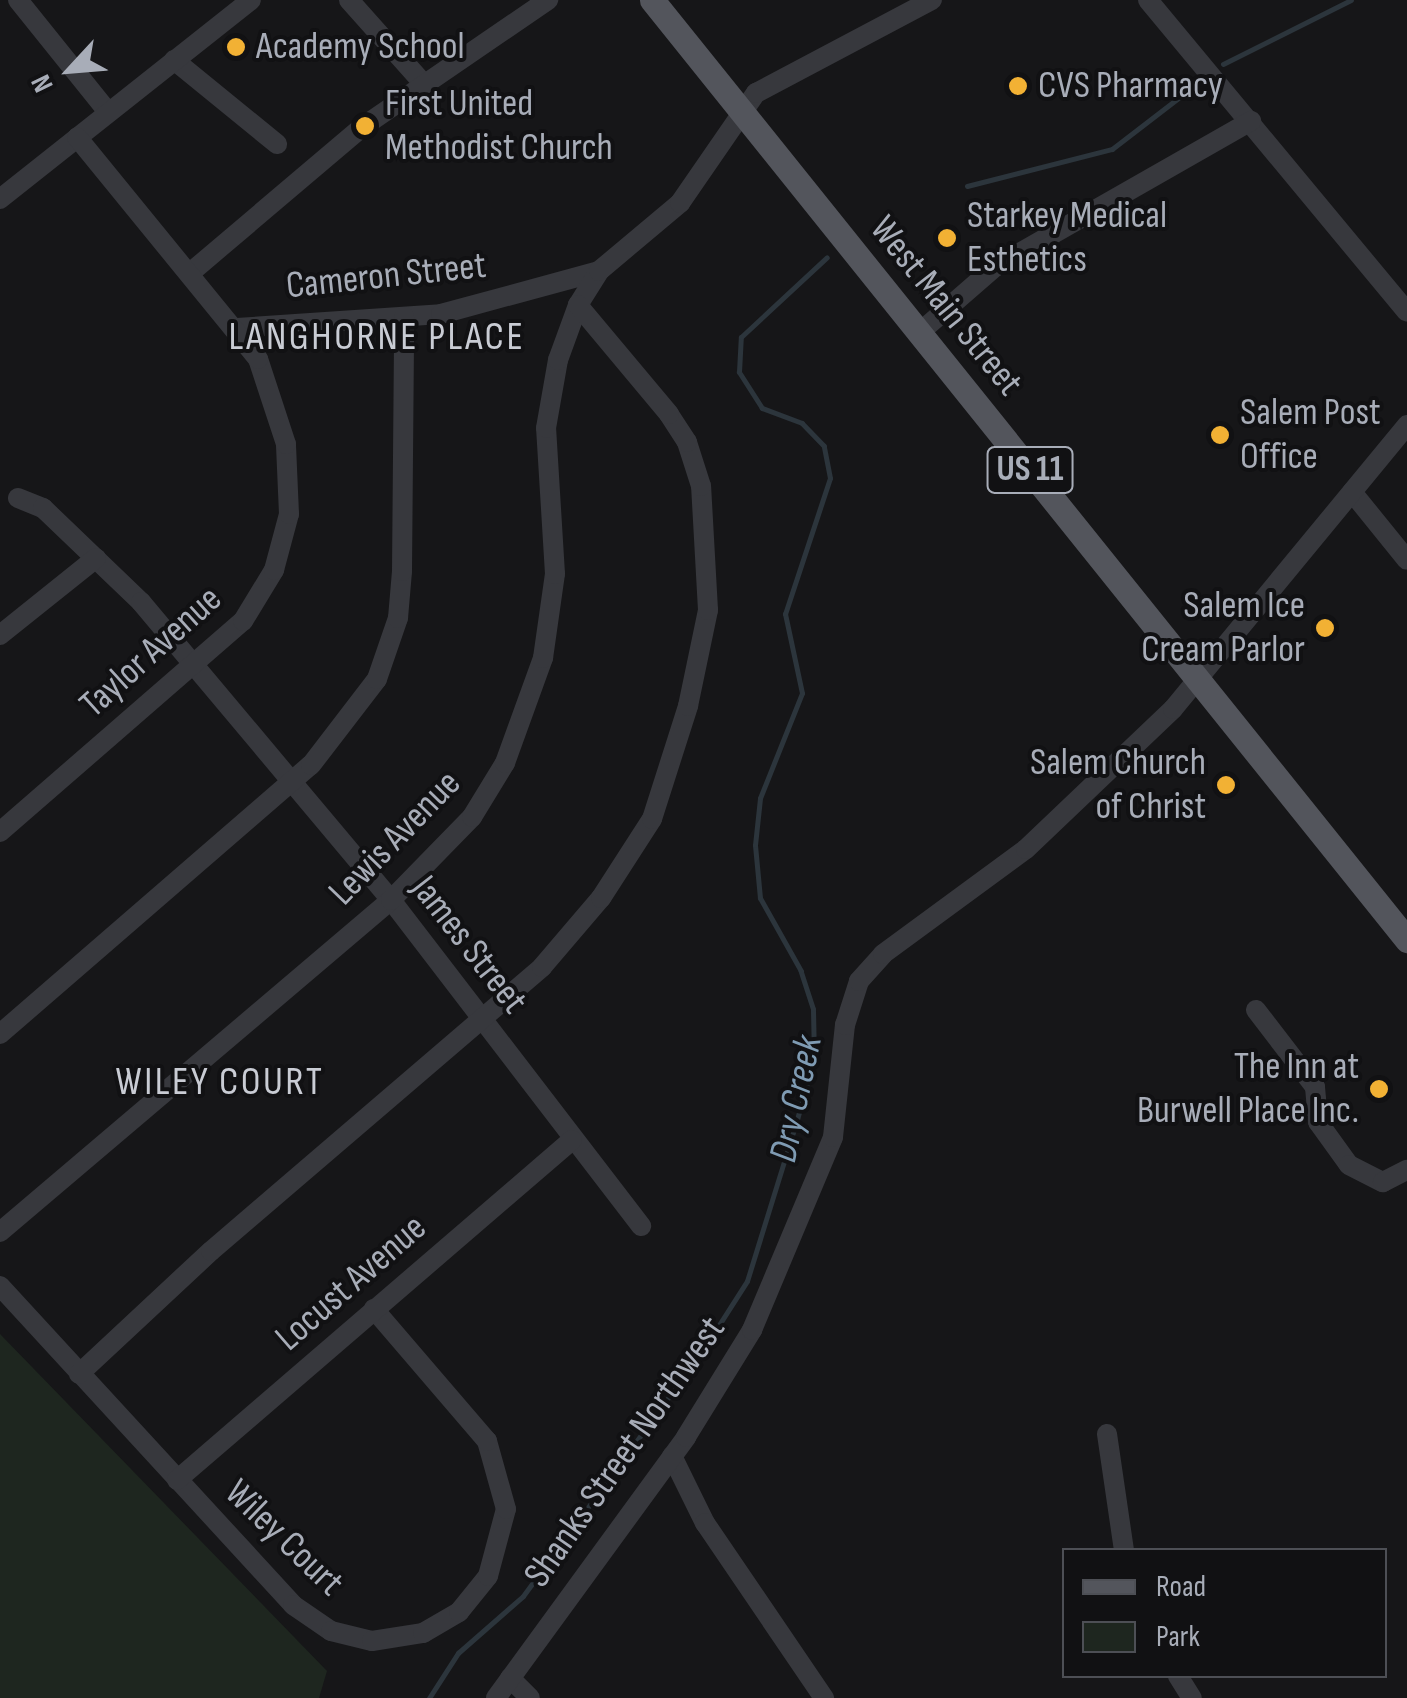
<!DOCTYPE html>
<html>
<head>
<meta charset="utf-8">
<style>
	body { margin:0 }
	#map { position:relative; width:1407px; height:1698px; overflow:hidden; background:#161618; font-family:"Sofia Sans Condensed",sans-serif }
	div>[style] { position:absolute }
	.green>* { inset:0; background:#1e261f }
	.stream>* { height:5px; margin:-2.5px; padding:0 2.5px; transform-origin:2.5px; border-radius:2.5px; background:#2c353c }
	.minor>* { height:20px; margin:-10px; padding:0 10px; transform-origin:10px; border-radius:10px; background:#37383d }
	.major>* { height:25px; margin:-12.5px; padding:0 12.5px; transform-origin:12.5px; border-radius:12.5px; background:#53555c }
	.dots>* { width:28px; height:28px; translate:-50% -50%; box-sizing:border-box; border:5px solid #111113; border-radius:50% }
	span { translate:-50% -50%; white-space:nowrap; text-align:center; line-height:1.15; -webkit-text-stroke:8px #111113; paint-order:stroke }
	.shield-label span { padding:2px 8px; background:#111113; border:2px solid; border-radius:8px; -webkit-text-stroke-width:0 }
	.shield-label { font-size:35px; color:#a8adb8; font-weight:700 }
	.poi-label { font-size:38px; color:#a8adb8 }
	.left { translate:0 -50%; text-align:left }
	.right { translate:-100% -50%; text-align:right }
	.street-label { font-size:38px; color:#a8adb8 }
	.neighbourhood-label { font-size:40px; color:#c9ccd4; letter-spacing:2.5px }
	.water-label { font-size:40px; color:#7f9bb3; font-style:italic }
	.legend { position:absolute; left:1062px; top:1548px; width:325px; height:130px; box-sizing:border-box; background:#111113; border:2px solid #4d4f55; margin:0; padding:12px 18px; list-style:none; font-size:30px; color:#a8adb8 }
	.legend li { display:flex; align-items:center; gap:20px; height:50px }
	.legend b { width:50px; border:2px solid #4d4f55 }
	.north { position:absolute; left:20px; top:20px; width:100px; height:100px; -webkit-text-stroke:8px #111113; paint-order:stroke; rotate:244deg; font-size:28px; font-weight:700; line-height:40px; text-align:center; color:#a8adb8 }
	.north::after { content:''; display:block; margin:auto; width:35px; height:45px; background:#a8adb8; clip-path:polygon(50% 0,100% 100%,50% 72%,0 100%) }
</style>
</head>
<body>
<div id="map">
	<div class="green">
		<i style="clip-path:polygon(0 1334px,327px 1671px,319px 1698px,0 1698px)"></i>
	</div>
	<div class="stream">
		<i style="left:1223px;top:64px;width:143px;rotate:-26.6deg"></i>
		<i style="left:967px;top:186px;width:150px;rotate:-14.3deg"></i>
		<i style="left:1112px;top:149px;width:98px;rotate:-37.6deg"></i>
		<i style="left:429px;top:1698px;width:54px;rotate:-57.2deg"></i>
		<i style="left:458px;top:1653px;width:86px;rotate:-41.2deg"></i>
		<i style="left:523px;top:1596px;width:301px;rotate:-53.8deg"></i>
		<i style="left:701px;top:1353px;width:85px;rotate:-57.4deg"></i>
		<i style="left:747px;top:1281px;width:165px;rotate:-72.8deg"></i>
		<i style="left:796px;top:1123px;width:67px;rotate:-74.5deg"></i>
		<i style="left:814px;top:1058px;width:49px;rotate:-91.2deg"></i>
		<i style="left:813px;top:1009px;width:40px;rotate:-108deg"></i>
		<i style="left:801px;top:971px;width:84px;rotate:-119.3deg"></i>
		<i style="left:760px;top:898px;width:53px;rotate:-95.4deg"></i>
		<i style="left:755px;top:845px;width:47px;rotate:-83.9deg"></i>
		<i style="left:760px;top:798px;width:113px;rotate:-68.2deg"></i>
		<i style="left:802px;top:693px;width:81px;rotate:-102.1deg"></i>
		<i style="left:785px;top:614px;width:143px;rotate:-71.7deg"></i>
		<i style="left:830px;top:478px;width:33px;rotate:-101deg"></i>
		<i style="left:824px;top:446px;width:32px;rotate:-134deg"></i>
		<i style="left:802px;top:423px;width:43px;rotate:-159.4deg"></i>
		<i style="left:762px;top:408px;width:43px;rotate:-122.6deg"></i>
		<i style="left:739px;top:372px;width:35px;rotate:-87deg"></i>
		<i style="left:741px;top:337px;width:117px;rotate:-42.9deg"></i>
	</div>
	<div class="minor">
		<i style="left:18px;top:0;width:144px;rotate:51.2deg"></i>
		<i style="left:349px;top:0;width:111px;rotate:48.3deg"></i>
		<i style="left:1148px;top:0;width:405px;rotate:50.3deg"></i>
		<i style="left:174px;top:60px;width:133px;rotate:39.2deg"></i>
		<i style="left:0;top:199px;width:320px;rotate:-38.4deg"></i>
		<i style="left:190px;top:273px;width:224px;rotate:-40.3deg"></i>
		<i style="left:361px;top:128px;width:227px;rotate:-34.4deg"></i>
		<i style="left:237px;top:328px;width:204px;rotate:-3.9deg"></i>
		<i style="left:441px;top:314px;width:164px;rotate:-15.2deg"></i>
		<i style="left:919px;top:333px;width:101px;rotate:-41deg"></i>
		<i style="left:995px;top:267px;width:295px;rotate:-29.7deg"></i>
		<i style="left:1352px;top:492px;width:87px;rotate:51deg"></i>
		<i style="left:18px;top:498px;width:27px;rotate:22deg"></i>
		<i style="left:43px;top:508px;width:136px;rotate:43.8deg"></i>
		<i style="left:141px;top:602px;width:389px;rotate:50deg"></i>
		<i style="left:391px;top:900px;width:411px;rotate:52.5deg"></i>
		<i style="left:0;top:635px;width:123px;rotate:-38.7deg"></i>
		<i style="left:0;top:832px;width:322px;rotate:-41deg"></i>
		<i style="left:243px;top:621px;width:60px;rotate:-58.7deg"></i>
		<i style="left:274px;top:570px;width:58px;rotate:-75deg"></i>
		<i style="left:289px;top:514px;width:70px;rotate:-92.5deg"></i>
		<i style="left:286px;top:444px;width:89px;rotate:-108.2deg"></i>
		<i style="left:258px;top:359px;width:286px;rotate:-129.2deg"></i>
		<i style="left:1256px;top:1010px;width:97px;rotate:52.5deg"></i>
		<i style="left:1315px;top:1087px;width:35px;rotate:85deg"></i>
		<i style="left:1318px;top:1122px;width:53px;rotate:54.2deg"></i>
		<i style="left:1349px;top:1165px;width:38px;rotate:27deg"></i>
		<i style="left:1383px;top:1182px;width:27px;rotate:-27deg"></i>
		<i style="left:0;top:1034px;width:411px;rotate:-40.9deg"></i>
		<i style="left:311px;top:765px;width:108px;rotate:-52.5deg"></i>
		<i style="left:377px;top:679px;width:65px;rotate:-71deg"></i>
		<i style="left:398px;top:618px;width:47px;rotate:-85.1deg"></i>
		<i style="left:402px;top:571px;width:254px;rotate:-89.5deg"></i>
		<i style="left:0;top:1232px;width:513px;rotate:-40.33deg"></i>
		<i style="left:391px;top:900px;width:116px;rotate:-45.7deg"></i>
		<i style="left:472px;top:817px;width:63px;rotate:-58.6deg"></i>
		<i style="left:505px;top:763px;width:112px;rotate:-70.1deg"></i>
		<i style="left:543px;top:658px;width:85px;rotate:-81.9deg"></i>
		<i style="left:555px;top:574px;width:146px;rotate:-93.5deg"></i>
		<i style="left:546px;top:428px;width:69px;rotate:-80deg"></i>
		<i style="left:558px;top:360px;width:59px;rotate:-70deg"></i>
		<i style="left:578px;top:305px;width:40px;rotate:-58deg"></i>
		<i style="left:599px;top:271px;width:106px;rotate:-40deg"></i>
		<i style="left:680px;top:203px;width:134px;rotate:-55.4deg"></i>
		<i style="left:756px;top:93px;width:199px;rotate:-27.9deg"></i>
		<i style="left:0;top:1286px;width:433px;rotate:47.4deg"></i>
		<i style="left:293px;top:1605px;width:46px;rotate:34.4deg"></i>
		<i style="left:331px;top:1631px;width:42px;rotate:13.7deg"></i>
		<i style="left:372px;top:1641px;width:52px;rotate:-8.9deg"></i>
		<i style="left:423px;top:1633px;width:42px;rotate:-30.3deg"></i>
		<i style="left:459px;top:1612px;width:46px;rotate:-51.1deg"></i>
		<i style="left:488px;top:1576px;width:69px;rotate:-75deg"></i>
		<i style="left:506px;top:1509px;width:71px;rotate:-105.6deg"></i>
		<i style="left:487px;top:1441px;width:174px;rotate:-130.6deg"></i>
		<i style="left:79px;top:1374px;width:180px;rotate:-43deg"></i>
		<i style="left:211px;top:1251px;width:436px;rotate:-40.6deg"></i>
		<i style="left:542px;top:967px;width:91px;rotate:-49.5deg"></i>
		<i style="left:601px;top:898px;width:94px;rotate:-57.2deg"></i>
		<i style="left:652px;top:819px;width:119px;rotate:-72.3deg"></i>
		<i style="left:688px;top:706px;width:98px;rotate:-78.2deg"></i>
		<i style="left:708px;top:610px;width:124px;rotate:-93.2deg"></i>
		<i style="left:701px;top:486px;width:46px;rotate:-107.7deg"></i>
		<i style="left:687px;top:442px;width:33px;rotate:-123deg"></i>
		<i style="left:669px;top:414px;width:142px;rotate:-129.9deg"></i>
		<i style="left:1107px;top:1434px;width:117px;rotate:81.7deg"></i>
		<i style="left:672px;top:1456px;width:75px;rotate:63.8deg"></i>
		<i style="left:705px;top:1523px;width:212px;rotate:55.8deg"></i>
		<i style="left:177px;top:1480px;width:521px;rotate:-40.72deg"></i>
		<i style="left:1178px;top:1676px;width:26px;rotate:58deg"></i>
		<i style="left:510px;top:1678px;width:28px;rotate:45deg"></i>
		<i style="left:496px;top:1698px;width:323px;rotate:-53.9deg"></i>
		<i style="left:686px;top:1437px;width:126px;rotate:-58.3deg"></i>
		<i style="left:752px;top:1330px;width:209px;rotate:-67.2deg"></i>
		<i style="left:833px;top:1137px;width:113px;rotate:-83.9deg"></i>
		<i style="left:845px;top:1025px;width:46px;rotate:-72.3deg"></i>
		<i style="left:859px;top:981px;width:36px;rotate:-48deg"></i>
		<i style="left:883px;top:954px;width:177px;rotate:-36.3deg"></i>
		<i style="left:1026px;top:849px;width:203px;rotate:-43.6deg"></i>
		<i style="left:1173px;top:709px;width:368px;rotate:-50.5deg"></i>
	</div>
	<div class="major">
		<i style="left:652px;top:0;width:1206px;rotate:51.23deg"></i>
	</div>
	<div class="dots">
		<i style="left:236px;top:47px;background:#f2b134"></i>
		<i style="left:1018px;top:86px;background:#f2b134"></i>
		<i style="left:365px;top:126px;background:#f2b134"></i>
		<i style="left:947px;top:238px;background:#f2b134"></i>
		<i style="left:1220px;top:435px;background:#f2b134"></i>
		<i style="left:1325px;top:628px;background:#f2b134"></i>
		<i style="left:1226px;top:785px;background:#f2b134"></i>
		<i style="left:1379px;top:1089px;background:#f2b134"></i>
	</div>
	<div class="shield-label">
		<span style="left:1030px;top:470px">US 11</span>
	</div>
	<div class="poi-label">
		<span class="left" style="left:256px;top:47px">Academy School</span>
		<span class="left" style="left:1038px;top:86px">CVS Pharmacy</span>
		<span class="left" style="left:385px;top:126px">First United<br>Methodist Church</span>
		<span class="left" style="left:967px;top:238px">Starkey Medical<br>Esthetics</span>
		<span class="left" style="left:1240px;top:435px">Salem Post<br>Office</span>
		<span class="right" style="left:1305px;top:628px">Salem Ice<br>Cream Parlor</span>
		<span class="right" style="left:1206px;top:785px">Salem Church<br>of Christ</span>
		<span class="right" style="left:1359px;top:1089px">The Inn at<br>Burwell Place Inc.</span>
	</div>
	<div class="street-label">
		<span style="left:386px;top:276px;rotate:-6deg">Cameron Street</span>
		<span style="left:946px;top:306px;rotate:51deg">West Main Street</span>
		<span style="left:151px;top:652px;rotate:-42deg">Taylor Avenue</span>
		<span style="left:395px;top:838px;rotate:-46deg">Lewis Avenue</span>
		<span style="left:469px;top:945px;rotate:52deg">James Street</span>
		<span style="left:351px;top:1283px;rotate:-41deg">Locust Avenue</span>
		<span style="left:625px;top:1452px;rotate:-55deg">Shanks Street Northwest</span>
		<span style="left:284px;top:1538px;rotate:44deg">Wiley Court</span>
	</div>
	<div class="neighbourhood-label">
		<span style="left:377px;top:337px">LANGHORNE PLACE</span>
		<span style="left:220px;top:1082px">WILEY COURT</span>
	</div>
	<div class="water-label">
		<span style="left:796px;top:1099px;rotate:-78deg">Dry Creek</span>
	</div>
	<ul class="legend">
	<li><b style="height:12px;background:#53555c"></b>Road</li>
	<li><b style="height:28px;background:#1e261f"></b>Park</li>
	</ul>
	<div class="north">N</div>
</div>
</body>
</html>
